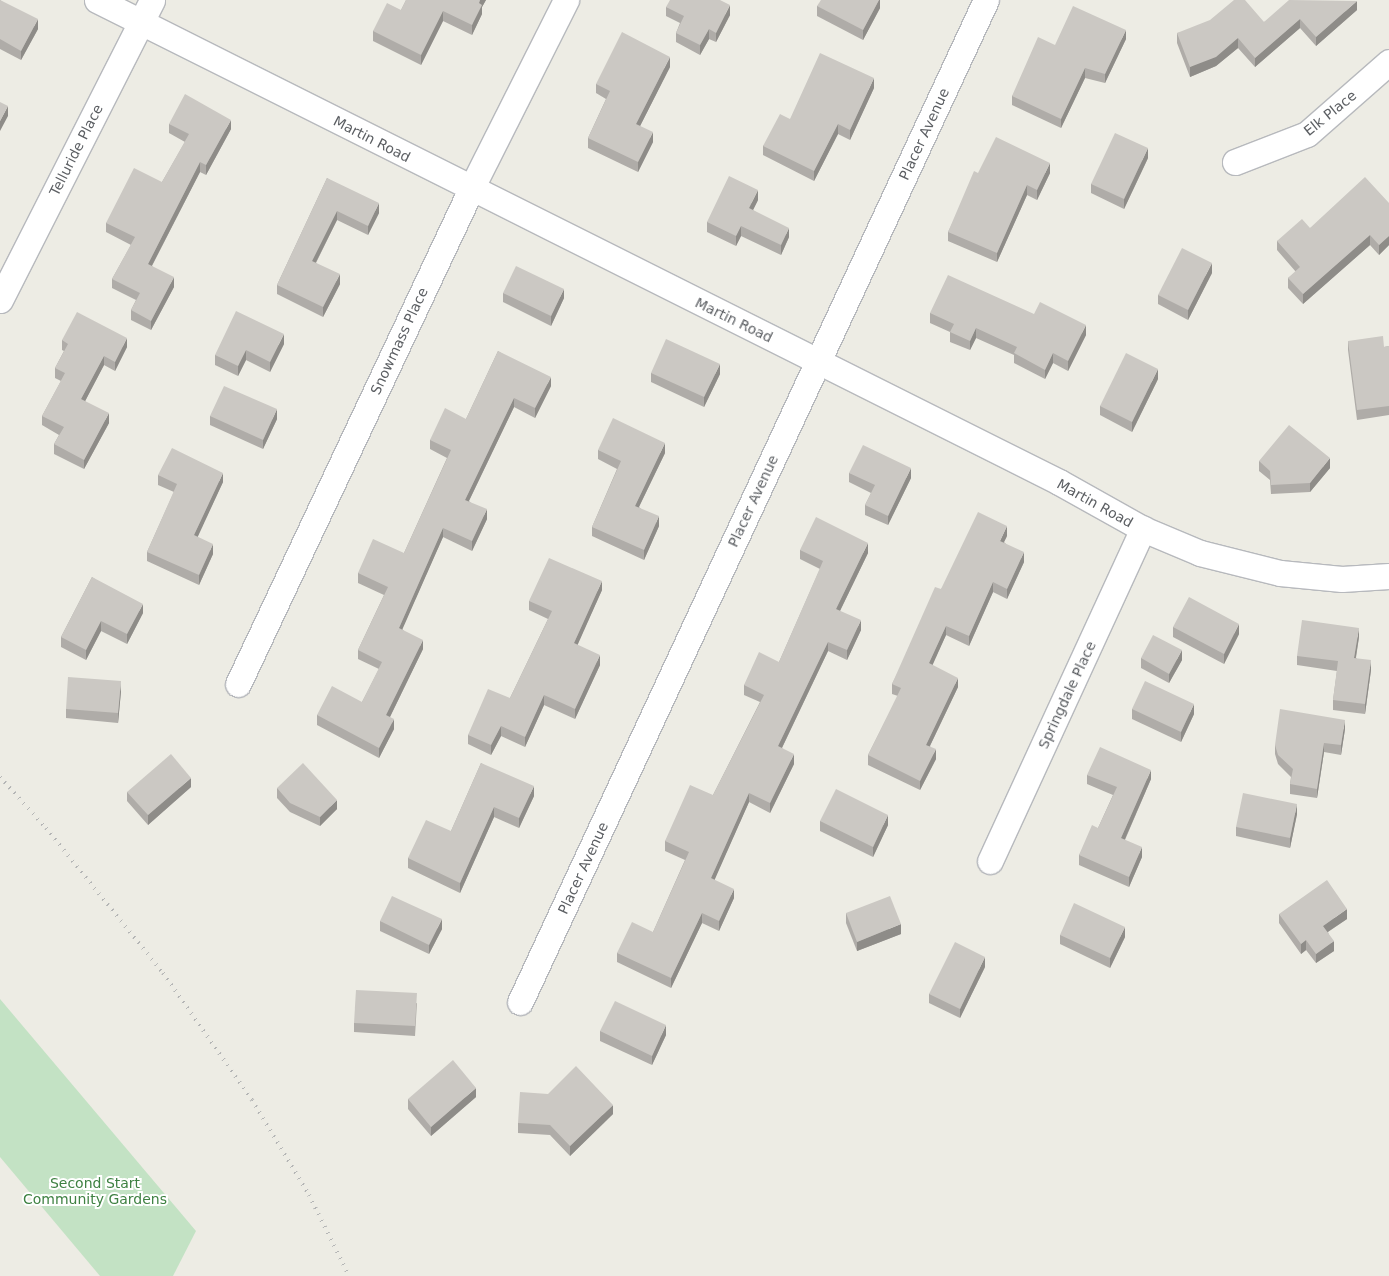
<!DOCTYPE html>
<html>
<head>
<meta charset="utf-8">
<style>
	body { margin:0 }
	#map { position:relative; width:1389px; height:1276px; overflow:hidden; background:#edece4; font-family:"DejaVu Sans",sans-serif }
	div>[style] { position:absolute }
	.green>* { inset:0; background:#c3e2c4 }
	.roads { filter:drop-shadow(1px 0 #b7b9bd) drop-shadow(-1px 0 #b7b9bd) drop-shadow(0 1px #b7b9bd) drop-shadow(0 -1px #b7b9bd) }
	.minor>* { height:25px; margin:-12.5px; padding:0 12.5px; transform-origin:12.5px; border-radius:12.5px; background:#fff }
	.rail>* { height:4px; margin-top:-2px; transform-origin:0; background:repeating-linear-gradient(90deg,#b4b5b5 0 1px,transparent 0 7px) }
	.wall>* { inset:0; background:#afaca8 }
	.shaded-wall>* { inset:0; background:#8e8c88 }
	.building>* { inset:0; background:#cbc8c3 }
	span { translate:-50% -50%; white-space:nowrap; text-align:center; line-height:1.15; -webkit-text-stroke:4px #fff; paint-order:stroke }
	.street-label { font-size:14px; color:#5c5f63 }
	.park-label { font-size:14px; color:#3e8142 }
</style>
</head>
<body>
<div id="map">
	<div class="green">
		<i style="clip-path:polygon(0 999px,196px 1231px,173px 1276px,100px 1276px,0 1157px)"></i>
	</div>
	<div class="roads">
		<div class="minor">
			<i style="left:97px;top:0;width:1076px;rotate:26.61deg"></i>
			<i style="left:1059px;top:482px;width:96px;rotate:29.2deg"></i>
			<i style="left:1143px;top:529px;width:62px;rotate:22.8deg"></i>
			<i style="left:1200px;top:553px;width:82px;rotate:14deg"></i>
			<i style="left:1280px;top:573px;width:62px;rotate:5.5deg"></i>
			<i style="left:1342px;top:579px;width:47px;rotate:-3.7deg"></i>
			<i style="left:1235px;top:162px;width:77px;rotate:-21.3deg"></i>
			<i style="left:1307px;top:134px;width:109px;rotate:-41.3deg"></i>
			<i style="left:0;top:300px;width:336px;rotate:-63.1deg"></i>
			<i style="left:238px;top:684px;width:547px;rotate:-64.79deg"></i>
			<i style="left:471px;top:189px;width:212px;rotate:-63.3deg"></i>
			<i style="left:990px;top:861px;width:366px;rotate:-65.3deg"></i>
			<i style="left:520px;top:1002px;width:1105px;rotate:-65.06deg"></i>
		</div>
	</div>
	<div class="rail">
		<i style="left:0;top:777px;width:69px;rotate:48deg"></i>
		<i style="left:46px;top:828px;width:186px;rotate:51.1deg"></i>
		<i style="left:163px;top:973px;width:155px;rotate:55deg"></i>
		<i style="left:252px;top:1100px;width:111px;rotate:59deg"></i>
		<i style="left:309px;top:1195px;width:90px;rotate:63.7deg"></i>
	</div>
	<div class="wall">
		<i style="clip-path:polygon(0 0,38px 29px,21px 60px,0 49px)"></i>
		<i style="clip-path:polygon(406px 0,486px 0,482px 7px,482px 14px,472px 35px,443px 21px,421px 65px,373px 41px,373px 31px,401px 10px)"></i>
		<i style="clip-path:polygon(880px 0,880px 8px,863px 40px,817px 16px,817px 6px)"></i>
		<i style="clip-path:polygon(666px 7px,730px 15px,716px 42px,709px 39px,700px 55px,676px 42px,676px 33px,680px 23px,666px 16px)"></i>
		<i style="clip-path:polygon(1357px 10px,1316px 46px,1300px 28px,1255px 67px,1238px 48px,1216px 66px,1190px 77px,1177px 43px,1177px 33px)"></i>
		<i style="clip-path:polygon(1126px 39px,1105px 83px,1085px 78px,1061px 128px,1012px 105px,1012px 96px,1055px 45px)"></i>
		<i style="clip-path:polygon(670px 67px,640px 126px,653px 142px,638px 172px,588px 148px,588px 138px,606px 99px,596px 93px,596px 84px)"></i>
		<i style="clip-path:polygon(874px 88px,850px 140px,838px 134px,814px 181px,763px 155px,763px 146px,790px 119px)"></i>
		<i style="clip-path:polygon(169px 124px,231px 129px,206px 175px,200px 172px,152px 266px,174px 287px,151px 330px,131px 320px,131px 310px,136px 300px,112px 288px,112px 279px,131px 245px,106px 232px,106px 223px,162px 182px,185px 142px,169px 133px)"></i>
		<i style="clip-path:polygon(1148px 158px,1124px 209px,1091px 193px,1091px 184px)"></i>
		<i style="clip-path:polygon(978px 173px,1050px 173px,1037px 200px,1027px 195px,997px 262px,948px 241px,948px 232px)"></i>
		<i style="clip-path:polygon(327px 178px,379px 213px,368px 235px,337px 220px,316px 263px,340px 284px,323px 317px,277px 294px,277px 285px)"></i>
		<i style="clip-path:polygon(758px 200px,753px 210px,789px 237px,781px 255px,741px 236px,736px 246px,707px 232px,707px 222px)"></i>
		<i style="clip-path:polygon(1389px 203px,1389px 245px,1379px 255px,1370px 245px,1303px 304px,1288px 288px,1288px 278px,1296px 272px,1277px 250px,1277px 241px,1310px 228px)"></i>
		<i style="clip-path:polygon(1212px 273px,1188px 320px,1158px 304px,1158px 295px)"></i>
		<i style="clip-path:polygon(503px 293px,564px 298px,551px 326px,503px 302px)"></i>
		<i style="clip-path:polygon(930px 313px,1034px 314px,1086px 335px,1068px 371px,1053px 363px,1045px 379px,1014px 363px,1014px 355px,976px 338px,970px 350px,950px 342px,950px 332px,930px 323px)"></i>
		<i style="clip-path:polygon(62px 340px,127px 347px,115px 371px,104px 365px,85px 401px,109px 423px,84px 469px,54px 454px,54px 444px,59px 435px,42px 425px,42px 416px,61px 381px,55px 378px,55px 368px,64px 351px,62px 350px)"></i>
		<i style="clip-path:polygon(1348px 341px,1384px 347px,1389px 346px,1389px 415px,1357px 420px,1348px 350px)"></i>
		<i style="clip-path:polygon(284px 344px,270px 372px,246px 360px,238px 376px,215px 365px,215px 355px)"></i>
		<i style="clip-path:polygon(498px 351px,551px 386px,535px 418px,514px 407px,469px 501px,487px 519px,472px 551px,443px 537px,402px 629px,423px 649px,390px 717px,394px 729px,379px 758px,317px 725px,317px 715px,362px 702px,379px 669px,358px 659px,358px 650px,384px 595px,358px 583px,358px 573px,404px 553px,447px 458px,430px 449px,430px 440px,466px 419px)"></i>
		<i style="clip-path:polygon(651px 373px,720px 374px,704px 407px,651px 382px)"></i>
		<i style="clip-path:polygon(1158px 379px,1132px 432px,1100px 415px,1100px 406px)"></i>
		<i style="clip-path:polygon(210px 416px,277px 419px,263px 449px,210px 425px)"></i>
		<i style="clip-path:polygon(598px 450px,665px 453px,639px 507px,659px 526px,644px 560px,592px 536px,592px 527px,617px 469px,598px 459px)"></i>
		<i style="clip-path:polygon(1259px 461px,1330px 468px,1310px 492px,1271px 494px,1270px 480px,1259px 471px)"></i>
		<i style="clip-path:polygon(849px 473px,911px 478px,888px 525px,865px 515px,865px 505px,871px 493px,849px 482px)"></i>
		<i style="clip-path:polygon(158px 475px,223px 482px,197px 537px,213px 554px,199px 585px,147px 561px,147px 552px,174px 492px,158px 485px)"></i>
		<i style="clip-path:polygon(1007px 536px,1004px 542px,1024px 562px,1007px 599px,993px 592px,969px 646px,946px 635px,932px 665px,958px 687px,930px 746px,936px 759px,920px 790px,868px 765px,868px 755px,898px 696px,892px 694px,892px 684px,941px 589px)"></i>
		<i style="clip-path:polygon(800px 550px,868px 553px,840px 611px,861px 630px,847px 660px,828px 651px,782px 748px,794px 764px,770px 813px,749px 802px,714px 880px,734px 898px,719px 931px,702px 923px,671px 988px,617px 962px,617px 953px,653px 932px,685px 860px,665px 851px,665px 841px,713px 795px,760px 702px,744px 695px,744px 685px,779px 662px,820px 569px,800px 559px)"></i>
		<i style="clip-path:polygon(92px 577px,143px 613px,127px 644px,101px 631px,86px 660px,61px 647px,61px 637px)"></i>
		<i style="clip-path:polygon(602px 590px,577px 645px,600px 665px,575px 719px,544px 705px,525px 747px,501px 736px,491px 755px,468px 744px,468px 735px,510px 698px,548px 619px,529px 610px,529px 601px)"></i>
		<i style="clip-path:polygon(1173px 627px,1239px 634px,1224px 664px,1173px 637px)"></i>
		<i style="clip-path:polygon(1359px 637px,1356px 658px,1371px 670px,1365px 714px,1333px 710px,1333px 700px,1337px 671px,1297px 665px,1297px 656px)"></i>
		<i style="clip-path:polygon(1141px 658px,1182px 660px,1169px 683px,1141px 668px)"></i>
		<i style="clip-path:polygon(121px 691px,118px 723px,66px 718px,66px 709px)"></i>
		<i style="clip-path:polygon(1132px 709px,1194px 714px,1181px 742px,1132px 719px)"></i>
		<i style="clip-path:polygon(1345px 729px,1341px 755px,1324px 752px,1317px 798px,1290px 794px,1290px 784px,1291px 777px,1278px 764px,1275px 754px,1275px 745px)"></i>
		<i style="clip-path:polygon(481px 763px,534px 796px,519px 828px,494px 817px,460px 893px,408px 868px,408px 858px,451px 831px)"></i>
		<i style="clip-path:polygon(1087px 775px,1151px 779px,1125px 840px,1142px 857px,1129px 887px,1079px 865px,1079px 855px,1098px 828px,1113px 795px,1087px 784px)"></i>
		<i style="clip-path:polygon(191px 787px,148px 825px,127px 801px,127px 792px)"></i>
		<i style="clip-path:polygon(277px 788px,337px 809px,320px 826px,290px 812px,277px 798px)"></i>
		<i style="clip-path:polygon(1297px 814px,1290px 848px,1236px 836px,1236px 827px)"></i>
		<i style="clip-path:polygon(820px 821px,888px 825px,873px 857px,820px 831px)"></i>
		<i style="clip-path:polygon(846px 913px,901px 934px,857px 951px,846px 923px)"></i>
		<i style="clip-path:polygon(1279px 914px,1347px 919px,1328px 932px,1334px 951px,1316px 963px,1306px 950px,1301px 954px,1279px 923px)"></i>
		<i style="clip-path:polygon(380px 921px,442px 929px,429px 954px,380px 931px)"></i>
		<i style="clip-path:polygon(1060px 935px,1125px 937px,1110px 968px,1060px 944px)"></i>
		<i style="clip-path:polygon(985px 967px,960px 1018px,929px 1003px,929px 994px)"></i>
		<i style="clip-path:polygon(417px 1003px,415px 1036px,354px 1032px,354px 1023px)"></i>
		<i style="clip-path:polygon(600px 1031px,666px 1035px,652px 1065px,600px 1041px)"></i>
		<i style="clip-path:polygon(476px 1097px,431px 1136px,408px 1109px,408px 1099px)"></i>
		<i style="clip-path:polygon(613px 1114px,570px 1156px,550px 1135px,518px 1133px,518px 1123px)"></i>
	</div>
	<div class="shaded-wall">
		<i style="clip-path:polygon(480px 0,486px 0,482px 7px,482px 14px,472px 35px,472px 25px,479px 3px)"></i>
		<i style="clip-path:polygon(879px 0,880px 0,880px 8px,863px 40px,863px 30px)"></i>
		<i style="clip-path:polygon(1357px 1px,1357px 10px,1316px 46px,1316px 37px)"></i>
		<i style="clip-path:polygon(730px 5px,730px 15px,716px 42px,716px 33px)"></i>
		<i style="clip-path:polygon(443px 11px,443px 21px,421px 65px,421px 55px)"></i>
		<i style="clip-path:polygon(38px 19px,38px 29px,21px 60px,21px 51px)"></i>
		<i style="clip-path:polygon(1300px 19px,1300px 28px,1255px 67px,1255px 58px)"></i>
		<i style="clip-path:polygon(709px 29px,709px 39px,700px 55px,700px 45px)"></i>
		<i style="clip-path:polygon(1126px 30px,1126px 39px,1105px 83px,1105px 74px)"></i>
		<i style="clip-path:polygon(1238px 38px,1238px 48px,1216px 66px,1190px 77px,1190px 67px)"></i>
		<i style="clip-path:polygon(670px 57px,670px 67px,636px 134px,636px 124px)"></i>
		<i style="clip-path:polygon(1085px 68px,1085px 78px,1061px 128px,1061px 119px)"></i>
		<i style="clip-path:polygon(874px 78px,874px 88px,850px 140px,850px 130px)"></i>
		<i style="clip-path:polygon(8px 106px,8px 116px,0 131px,0 121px)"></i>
		<i style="clip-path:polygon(231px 120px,231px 129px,206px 175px,206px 165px)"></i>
		<i style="clip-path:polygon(838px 124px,838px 134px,814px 181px,814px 171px)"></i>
		<i style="clip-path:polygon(653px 132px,653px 142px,638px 172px,638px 162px)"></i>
		<i style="clip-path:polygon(1148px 148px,1148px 158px,1124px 209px,1124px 199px)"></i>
		<i style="clip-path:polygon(200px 162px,200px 172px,148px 273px,148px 264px)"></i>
		<i style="clip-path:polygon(1050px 163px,1050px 173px,1037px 200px,1037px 190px)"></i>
		<i style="clip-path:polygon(1027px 185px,1027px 195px,997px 262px,997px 253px)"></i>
		<i style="clip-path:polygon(758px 190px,758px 200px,749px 218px,749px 208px)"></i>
		<i style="clip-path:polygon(379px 203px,379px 213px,368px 235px,368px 226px)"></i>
		<i style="clip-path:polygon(337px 211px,337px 220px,312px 270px,312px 261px)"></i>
		<i style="clip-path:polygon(741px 226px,741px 236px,736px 246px,736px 236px)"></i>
		<i style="clip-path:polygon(789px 228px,789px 237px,781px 255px,781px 245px)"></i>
		<i style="clip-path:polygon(1370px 235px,1370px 245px,1303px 304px,1303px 294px)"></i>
		<i style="clip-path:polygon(1389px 236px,1389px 245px,1379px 255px,1379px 245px)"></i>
		<i style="clip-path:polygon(1212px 263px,1212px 273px,1188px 320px,1188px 310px)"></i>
		<i style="clip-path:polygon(340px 274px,340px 284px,323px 317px,323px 307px)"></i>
		<i style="clip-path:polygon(174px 277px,174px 287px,151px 330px,151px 321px)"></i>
		<i style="clip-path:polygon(564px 289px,564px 298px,551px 326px,551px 316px)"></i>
		<i style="clip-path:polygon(1086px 325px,1086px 335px,1068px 371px,1068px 361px)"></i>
		<i style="clip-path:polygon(976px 328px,976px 338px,970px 350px,970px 341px)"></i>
		<i style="clip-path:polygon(284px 334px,284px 344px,270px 372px,270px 362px)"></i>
		<i style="clip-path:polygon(127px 338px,127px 347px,115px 371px,115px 362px)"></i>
		<i style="clip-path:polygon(246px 350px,246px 360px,238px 376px,238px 366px)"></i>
		<i style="clip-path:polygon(1053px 353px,1053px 363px,1045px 379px,1045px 370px)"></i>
		<i style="clip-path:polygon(104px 356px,104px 365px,81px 409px,81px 399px)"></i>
		<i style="clip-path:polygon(720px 364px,720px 374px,704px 407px,704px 397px)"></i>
		<i style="clip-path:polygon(1158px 369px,1158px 379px,1132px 432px,1132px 422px)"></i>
		<i style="clip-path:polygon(551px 377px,551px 386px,535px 418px,535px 408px)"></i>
		<i style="clip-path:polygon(514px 398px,514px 407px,465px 509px,465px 500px)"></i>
		<i style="clip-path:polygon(277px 409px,277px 419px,263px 449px,263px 440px)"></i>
		<i style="clip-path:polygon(109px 413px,109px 423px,84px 469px,84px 460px)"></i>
		<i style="clip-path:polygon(665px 443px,665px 453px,635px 515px,635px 506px)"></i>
		<i style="clip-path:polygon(1330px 458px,1330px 468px,1310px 492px,1310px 483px)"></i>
		<i style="clip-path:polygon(911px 468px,911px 478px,888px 525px,888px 516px)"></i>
		<i style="clip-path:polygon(223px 473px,223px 482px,194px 545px,194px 535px)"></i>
		<i style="clip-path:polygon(487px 509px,487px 519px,472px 551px,472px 541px)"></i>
		<i style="clip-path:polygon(659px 516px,659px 526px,644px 560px,644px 550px)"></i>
		<i style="clip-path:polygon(1007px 526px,1007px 536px,1000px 550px,1000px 541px)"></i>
		<i style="clip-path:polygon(443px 528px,443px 537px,399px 637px,399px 628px)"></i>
		<i style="clip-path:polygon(868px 543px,868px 553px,836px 619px,836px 609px)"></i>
		<i style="clip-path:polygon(213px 544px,213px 554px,199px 585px,199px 575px)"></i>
		<i style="clip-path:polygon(1024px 552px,1024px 562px,1007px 599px,1007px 589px)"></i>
		<i style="clip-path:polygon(602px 581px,602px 590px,574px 653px,574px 643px)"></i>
		<i style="clip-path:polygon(993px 582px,993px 592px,969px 646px,969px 636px)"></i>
		<i style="clip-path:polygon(143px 604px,143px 613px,127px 644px,127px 634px)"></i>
		<i style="clip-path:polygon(861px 620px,861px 630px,847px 660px,847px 650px)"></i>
		<i style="clip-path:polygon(101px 621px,101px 631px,86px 660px,86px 650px)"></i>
		<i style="clip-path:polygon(1239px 624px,1239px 634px,1224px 664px,1224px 654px)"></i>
		<i style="clip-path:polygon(946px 626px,946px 635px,929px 673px,929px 663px)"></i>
		<i style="clip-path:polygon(1359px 628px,1359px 637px,1354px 668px,1354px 658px)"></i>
		<i style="clip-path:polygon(423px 640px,423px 649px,386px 725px,386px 715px)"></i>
		<i style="clip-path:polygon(828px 642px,828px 651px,778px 756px,778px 746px)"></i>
		<i style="clip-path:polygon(1182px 650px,1182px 660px,1169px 683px,1169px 674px)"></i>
		<i style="clip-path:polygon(600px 655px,600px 665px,575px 719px,575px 709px)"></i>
		<i style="clip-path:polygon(1371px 660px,1371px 670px,1365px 714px,1365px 704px)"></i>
		<i style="clip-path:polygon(958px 678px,958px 687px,926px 754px,926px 745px)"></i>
		<i style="clip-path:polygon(121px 681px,121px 691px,118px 723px,118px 713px)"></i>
		<i style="clip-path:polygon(544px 695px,544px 705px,525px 747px,525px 737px)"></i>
		<i style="clip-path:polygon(1194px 704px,1194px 714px,1181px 742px,1181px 732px)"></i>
		<i style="clip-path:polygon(394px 719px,394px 729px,379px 758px,379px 748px)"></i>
		<i style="clip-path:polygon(1345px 720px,1345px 729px,1341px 755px,1341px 745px)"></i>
		<i style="clip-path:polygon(501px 726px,501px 736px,491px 755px,491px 745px)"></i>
		<i style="clip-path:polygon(1324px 743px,1324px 752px,1317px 798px,1317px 789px)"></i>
		<i style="clip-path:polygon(936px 749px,936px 759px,920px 790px,920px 781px)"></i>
		<i style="clip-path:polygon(794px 754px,794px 764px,770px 813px,770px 803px)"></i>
		<i style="clip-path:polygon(1151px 770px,1151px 779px,1121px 848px,1121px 838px)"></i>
		<i style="clip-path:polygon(191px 778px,191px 787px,148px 825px,148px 815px)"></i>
		<i style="clip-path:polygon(534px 786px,534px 796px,519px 828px,519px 818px)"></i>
		<i style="clip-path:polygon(749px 793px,749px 802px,711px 888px,711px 878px)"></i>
		<i style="clip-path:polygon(337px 800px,337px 809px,320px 826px,320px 817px)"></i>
		<i style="clip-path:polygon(1297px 804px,1297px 814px,1290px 848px,1290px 838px)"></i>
		<i style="clip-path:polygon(494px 807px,494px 817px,460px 893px,460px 883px)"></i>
		<i style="clip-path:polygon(888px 815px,888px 825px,873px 857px,873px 847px)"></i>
		<i style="clip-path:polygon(1142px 847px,1142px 857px,1129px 887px,1129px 877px)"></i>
		<i style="clip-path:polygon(734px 889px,734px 898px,719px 931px,719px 921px)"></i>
		<i style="clip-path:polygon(1347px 909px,1347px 919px,1323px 935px,1323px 926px)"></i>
		<i style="clip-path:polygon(702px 913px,702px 923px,671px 988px,671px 978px)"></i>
		<i style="clip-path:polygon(442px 919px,442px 929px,429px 954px,429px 945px)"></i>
		<i style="clip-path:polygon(901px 924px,901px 934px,857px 951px,857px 942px)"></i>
		<i style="clip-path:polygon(1125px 927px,1125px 937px,1110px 968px,1110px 958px)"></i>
		<i style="clip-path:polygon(1306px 940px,1306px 950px,1301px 954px,1301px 944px)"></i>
		<i style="clip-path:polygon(1334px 941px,1334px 951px,1316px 963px,1316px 954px)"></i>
		<i style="clip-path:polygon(985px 957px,985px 967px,960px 1018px,960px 1009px)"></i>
		<i style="clip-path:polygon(666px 1025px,666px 1035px,652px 1065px,652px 1056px)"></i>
		<i style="clip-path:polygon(476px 1088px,476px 1097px,431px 1136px,431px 1127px)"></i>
		<i style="clip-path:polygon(613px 1105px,613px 1114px,570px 1156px,570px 1146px)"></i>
	</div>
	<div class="building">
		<i style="clip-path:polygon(0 0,38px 19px,21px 51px,0 39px)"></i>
		<i style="clip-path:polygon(406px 0,480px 0,479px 3px,482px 5px,472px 25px,443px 11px,421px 55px,373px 31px,387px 3px,401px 10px)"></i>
		<i style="clip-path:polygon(670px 0,720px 0,730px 5px,716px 33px,709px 29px,700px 45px,676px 33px,684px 16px,666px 7px)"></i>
		<i style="clip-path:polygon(821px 0,879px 0,863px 30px,817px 6px)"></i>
		<i style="clip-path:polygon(1234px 0,1245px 0,1264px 22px,1289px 0,1357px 1px,1316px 37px,1300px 19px,1255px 58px,1238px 38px,1216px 57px,1190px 67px,1177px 33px,1210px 20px)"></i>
		<i style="clip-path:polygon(1073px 6px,1126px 30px,1105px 74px,1085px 68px,1061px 119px,1012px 96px,1038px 37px,1055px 45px)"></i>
		<i style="clip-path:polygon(622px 32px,670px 57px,636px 124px,653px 132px,638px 162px,588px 138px,610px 91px,596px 84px)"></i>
		<i style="clip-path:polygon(820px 53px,874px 78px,850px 130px,838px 124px,814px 171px,763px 146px,780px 114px,790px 119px)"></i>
		<i style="clip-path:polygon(185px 94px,231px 120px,206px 165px,200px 162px,148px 264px,174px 277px,151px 321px,131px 310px,140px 293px,112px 279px,135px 237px,106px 223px,134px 168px,162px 182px,189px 134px,169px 124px)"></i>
		<i style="clip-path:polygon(0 102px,8px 106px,0 121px)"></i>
		<i style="clip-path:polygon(1115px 133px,1148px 148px,1124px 199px,1091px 184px)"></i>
		<i style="clip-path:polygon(996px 137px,1050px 163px,1037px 190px,1027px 185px,997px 253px,948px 232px,974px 171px,978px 173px)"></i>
		<i style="clip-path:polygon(729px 176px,758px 190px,749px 208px,789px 228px,781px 245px,741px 226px,736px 236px,707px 222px)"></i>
		<i style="clip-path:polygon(1365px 177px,1389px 203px,1389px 236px,1379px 245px,1370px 235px,1303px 294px,1288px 278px,1300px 267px,1277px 241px,1302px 219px,1310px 228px)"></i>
		<i style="clip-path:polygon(327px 178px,379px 203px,368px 226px,337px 211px,312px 261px,340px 274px,323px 307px,277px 285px)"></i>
		<i style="clip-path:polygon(1182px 248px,1212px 263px,1188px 310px,1158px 295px)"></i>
		<i style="clip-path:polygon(516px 266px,564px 289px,551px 316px,503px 293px)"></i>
		<i style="clip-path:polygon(948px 275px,1034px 314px,1040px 302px,1086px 325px,1068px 361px,1053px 353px,1045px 370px,1014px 353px,1017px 347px,976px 328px,970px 341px,950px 332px,954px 324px,930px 313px)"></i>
		<i style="clip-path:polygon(236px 311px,284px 334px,270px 362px,246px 350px,238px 366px,215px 355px)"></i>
		<i style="clip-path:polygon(77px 312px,127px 338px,115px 362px,104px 356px,81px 399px,109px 413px,84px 460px,54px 444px,64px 427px,42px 416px,65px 373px,55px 368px,68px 344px,62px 340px)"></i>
		<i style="clip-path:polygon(1383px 336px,1384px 347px,1389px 346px,1389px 406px,1357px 410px,1348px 341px)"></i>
		<i style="clip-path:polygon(666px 339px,720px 364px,704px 397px,651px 373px)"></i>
		<i style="clip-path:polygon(498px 351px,551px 377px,535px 408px,514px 398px,465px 500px,487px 509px,472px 541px,443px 528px,399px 628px,423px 640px,386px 715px,394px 719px,379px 748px,317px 715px,332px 686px,362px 702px,382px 662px,358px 650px,388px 587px,358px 573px,373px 539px,404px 553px,451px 450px,430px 440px,445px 408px,466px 419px)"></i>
		<i style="clip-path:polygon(1126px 353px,1158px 369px,1132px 422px,1100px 406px)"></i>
		<i style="clip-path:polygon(224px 386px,277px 409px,263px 440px,210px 416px)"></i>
		<i style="clip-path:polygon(613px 418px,665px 443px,635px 506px,659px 516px,644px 550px,592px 527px,621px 461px,598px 450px)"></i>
		<i style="clip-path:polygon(1289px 425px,1330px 458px,1310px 483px,1271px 485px,1270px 471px,1259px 461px)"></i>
		<i style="clip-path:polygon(863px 445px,911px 468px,888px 516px,865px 505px,875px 485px,849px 473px)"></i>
		<i style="clip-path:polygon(172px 448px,223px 473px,194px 535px,213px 544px,199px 575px,147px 552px,177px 484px,158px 475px)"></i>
		<i style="clip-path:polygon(978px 512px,1007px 526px,1000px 541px,1024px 552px,1007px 589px,993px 582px,969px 636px,946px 626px,929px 663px,958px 678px,926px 745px,936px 749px,920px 781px,868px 755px,901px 688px,892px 684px,935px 587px,941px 589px)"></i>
		<i style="clip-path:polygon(816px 517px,868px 543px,836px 609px,861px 620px,847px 650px,828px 642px,778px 746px,794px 754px,770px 803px,749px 793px,711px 878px,734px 889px,719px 921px,702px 913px,671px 978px,617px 953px,632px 922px,653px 932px,689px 852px,665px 841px,690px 785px,713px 795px,764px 695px,744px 685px,759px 652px,779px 662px,823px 561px,800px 550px)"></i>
		<i style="clip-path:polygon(549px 558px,602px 581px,574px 643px,600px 655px,575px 709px,544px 695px,525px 737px,501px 726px,491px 745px,468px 735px,488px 689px,510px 698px,552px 611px,529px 601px)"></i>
		<i style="clip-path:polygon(92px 577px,143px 604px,127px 634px,101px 621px,86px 650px,61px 637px)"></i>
		<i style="clip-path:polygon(1189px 597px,1239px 624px,1224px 654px,1173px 627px)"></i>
		<i style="clip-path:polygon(1302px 620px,1359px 628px,1354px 658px,1371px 660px,1365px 704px,1333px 700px,1338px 661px,1297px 656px)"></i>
		<i style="clip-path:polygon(1153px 635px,1182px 650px,1169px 674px,1141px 658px)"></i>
		<i style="clip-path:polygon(68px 677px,121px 681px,118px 713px,66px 709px)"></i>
		<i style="clip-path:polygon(1145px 681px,1194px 704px,1181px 732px,1132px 709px)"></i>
		<i style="clip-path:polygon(1280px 709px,1345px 720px,1341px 745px,1324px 743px,1317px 789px,1290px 784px,1293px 769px,1278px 755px,1275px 745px)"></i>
		<i style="clip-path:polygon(1100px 747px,1151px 770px,1121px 838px,1142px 847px,1129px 877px,1079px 855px,1092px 825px,1098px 828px,1117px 787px,1087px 775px)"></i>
		<i style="clip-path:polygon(171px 754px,191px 778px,148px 815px,127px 792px)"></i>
		<i style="clip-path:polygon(303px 763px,337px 800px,320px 817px,290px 803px,277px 788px)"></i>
		<i style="clip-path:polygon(481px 763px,534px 786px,519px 818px,494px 807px,460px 883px,408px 858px,426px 820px,451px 831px)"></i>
		<i style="clip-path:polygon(836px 789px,888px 815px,873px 847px,820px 821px)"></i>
		<i style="clip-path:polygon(1243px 793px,1297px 804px,1290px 838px,1236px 827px)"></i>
		<i style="clip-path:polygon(1327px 880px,1347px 909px,1323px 926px,1334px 941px,1316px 954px,1306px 940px,1301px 944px,1279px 914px)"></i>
		<i style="clip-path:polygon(392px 896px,442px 919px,429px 945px,380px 921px)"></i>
		<i style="clip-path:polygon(890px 896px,901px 924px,857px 942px,846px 913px)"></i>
		<i style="clip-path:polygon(1074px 903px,1125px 927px,1110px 958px,1060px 935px)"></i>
		<i style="clip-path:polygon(955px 942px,985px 957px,960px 1009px,929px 994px)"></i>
		<i style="clip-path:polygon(356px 990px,417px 993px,415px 1026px,354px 1023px)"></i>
		<i style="clip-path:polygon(615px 1001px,666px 1025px,652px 1056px,600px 1031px)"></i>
		<i style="clip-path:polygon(453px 1060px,476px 1088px,431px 1127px,408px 1099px)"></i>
		<i style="clip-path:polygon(576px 1066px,613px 1105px,570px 1146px,550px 1125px,518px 1123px,520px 1092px,548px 1094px)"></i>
	</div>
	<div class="street-label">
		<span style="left:1330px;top:113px;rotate:-39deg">Elk Place</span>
		<span style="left:924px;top:134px;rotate:-65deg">Placer Avenue</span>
		<span style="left:372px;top:139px;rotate:27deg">Martin Road</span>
		<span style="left:76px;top:150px;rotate:-63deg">Telluride Place</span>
		<span style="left:734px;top:320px;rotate:26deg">Martin Road</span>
		<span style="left:399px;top:341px;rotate:-65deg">Snowmass Place</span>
		<span style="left:753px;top:501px;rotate:-65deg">Placer Avenue</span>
		<span style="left:1095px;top:503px;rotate:29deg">Martin Road</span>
		<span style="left:1067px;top:695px;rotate:-65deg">Springdale Place</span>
		<span style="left:583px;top:868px;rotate:-65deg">Placer Avenue</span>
	</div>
	<div class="park-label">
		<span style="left:95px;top:1191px">Second Start<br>Community Gardens</span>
	</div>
</div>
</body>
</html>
